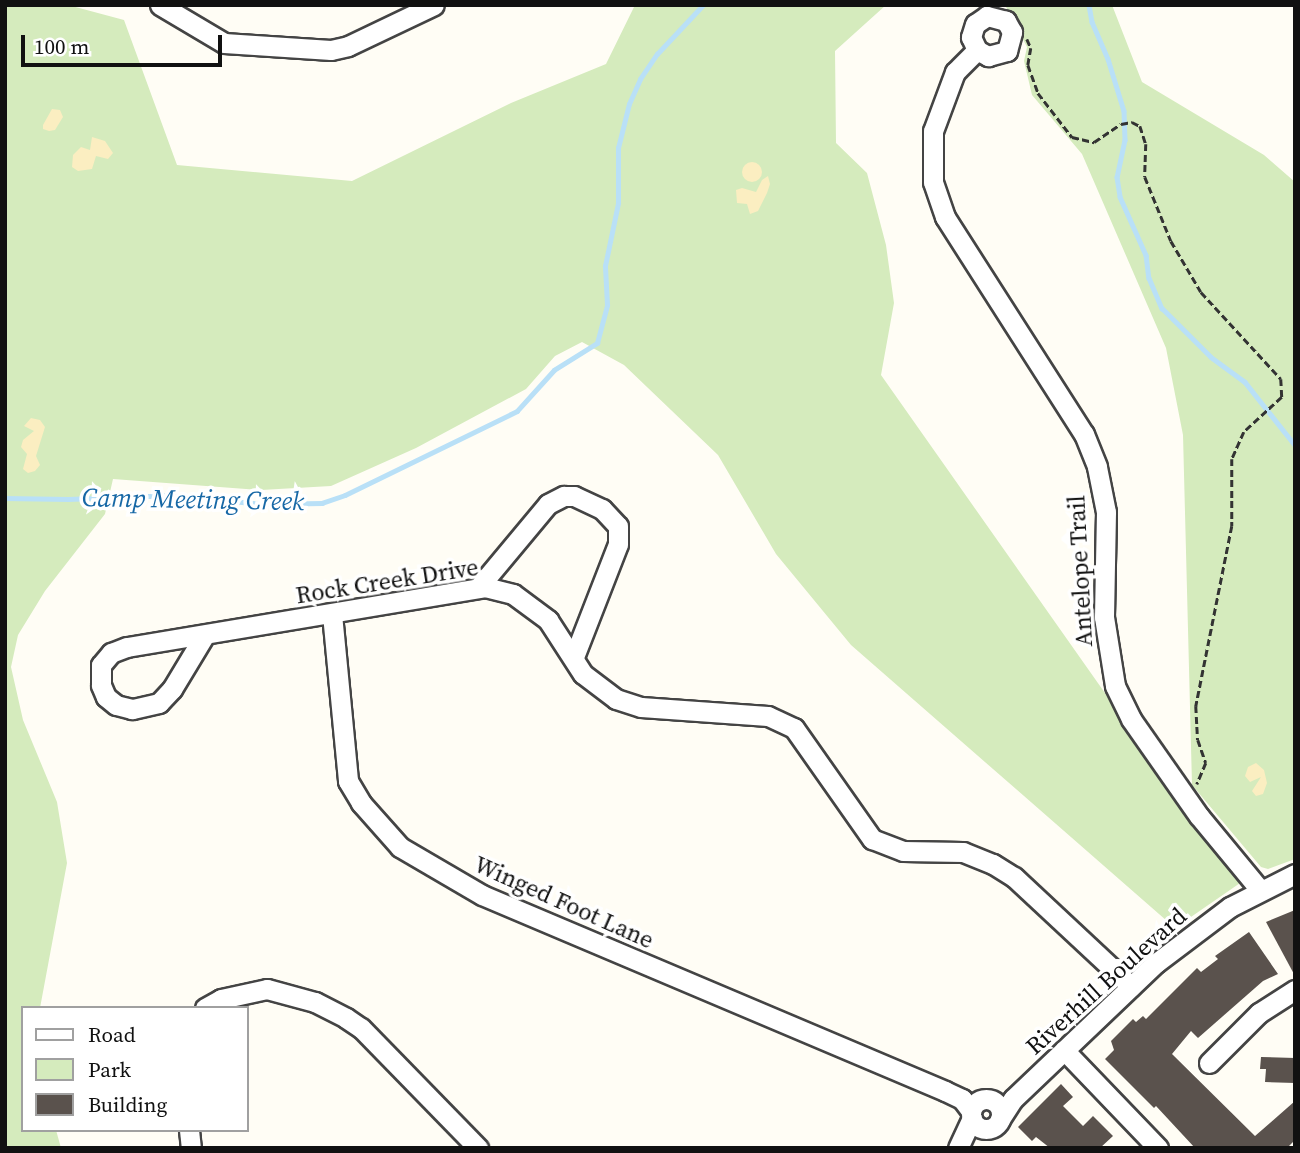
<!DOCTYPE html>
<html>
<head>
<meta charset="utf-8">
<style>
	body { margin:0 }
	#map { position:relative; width:1300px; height:1153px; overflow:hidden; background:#fffdf5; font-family:"Source Serif 4",serif }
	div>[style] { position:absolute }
	.green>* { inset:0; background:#d5ebbd }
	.sand>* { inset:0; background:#fbeec1 }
	.round { border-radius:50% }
	.stream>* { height:4.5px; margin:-2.25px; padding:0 2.25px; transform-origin:2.25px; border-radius:2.25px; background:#b9e0f7 }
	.building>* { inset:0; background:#5a524d }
	.path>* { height:2.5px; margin-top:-1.25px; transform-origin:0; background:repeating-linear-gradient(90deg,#333 0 7px,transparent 0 10.5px) }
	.roads { filter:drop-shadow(2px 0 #444) drop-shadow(-2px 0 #444) drop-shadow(0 2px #444) drop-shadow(0 -2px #444) }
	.minor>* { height:19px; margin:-9.5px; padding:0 9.5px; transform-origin:9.5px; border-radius:9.5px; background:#fff }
	.minor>.ring { margin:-9.5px; padding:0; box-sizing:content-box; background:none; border:19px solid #fff; border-radius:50% }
	span { translate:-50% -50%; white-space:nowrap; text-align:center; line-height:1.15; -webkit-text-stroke:7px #fff; paint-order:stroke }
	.street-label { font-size:24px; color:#111 }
	.water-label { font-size:26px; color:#1768a6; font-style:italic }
	.frame { position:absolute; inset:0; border:7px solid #111; pointer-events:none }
	.legend { position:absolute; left:21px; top:1006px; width:228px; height:126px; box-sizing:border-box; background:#fff; border:2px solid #a0a0a0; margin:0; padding:9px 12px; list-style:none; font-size:21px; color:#111 }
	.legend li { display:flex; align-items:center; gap:14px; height:35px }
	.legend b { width:35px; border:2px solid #a0a0a0 }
	.scale { position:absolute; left:21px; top:35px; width:201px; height:32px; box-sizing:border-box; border:4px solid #111; border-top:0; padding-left:9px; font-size:21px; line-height:24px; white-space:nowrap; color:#111; -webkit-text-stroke:5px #fff; paint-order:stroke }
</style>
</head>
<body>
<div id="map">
	<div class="green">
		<i style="clip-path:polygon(5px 5px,68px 5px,124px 20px,177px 165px,352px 181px,511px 103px,606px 64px,635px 5px,886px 5px,835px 51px,836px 143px,867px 173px,886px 245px,894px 303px,881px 375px,1112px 703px,1175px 799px,1243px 881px,1175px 928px,851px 645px,776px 554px,718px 455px,624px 365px,582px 342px,555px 356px,526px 389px,416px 448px,331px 486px,261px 490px,113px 479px,105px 514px,45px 591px,18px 635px,11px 667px,23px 720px,57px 802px,67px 863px,40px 1008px,23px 1008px,23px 1130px,56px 1130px,61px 1148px,5px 1148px)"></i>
		<i style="clip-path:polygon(1005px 5px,1112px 5px,1142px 82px,1264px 155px,1295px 182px,1295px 859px,1268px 869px,1261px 867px,1192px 785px,1183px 435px,1166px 348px,1082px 154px,1032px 95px,1024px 61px,1027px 47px)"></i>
	</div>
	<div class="sand">
		<i style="clip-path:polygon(52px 109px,60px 110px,63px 117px,55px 130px,49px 131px,43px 129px,43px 125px)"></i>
		<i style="clip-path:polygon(92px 137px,105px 141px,113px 153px,108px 159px,96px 156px,92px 169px,78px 171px,72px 167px,73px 155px,81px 147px,90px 150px)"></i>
		<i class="round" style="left:742px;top:162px;width:20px;height:20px"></i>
		<i style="clip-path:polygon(768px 176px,770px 184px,767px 193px,758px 211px,750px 214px,747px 204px,737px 203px,736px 190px,742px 188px,756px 192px,762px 180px)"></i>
		<i style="clip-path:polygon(31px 418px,40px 420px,45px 427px,36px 456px,40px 465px,35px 471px,28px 473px,23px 469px,27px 454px,21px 447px,23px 440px,34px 431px,24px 426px)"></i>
		<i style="clip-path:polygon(1256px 763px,1264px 770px,1267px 783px,1263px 794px,1256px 796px,1252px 791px,1261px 777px,1250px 782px,1245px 776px,1248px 767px)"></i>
	</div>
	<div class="stream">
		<i style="left:1089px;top:5px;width:17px;rotate:80deg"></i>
		<i style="left:1092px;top:22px;width:40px;rotate:66.6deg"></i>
		<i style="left:1108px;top:59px;width:54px;rotate:72.9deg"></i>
		<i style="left:1124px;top:111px;width:29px;rotate:88deg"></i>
		<i style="left:1125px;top:140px;width:38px;rotate:102deg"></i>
		<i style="left:1117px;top:177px;width:20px;rotate:81deg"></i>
		<i style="left:1120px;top:197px;width:64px;rotate:65.9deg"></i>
		<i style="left:1146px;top:255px;width:23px;rotate:83deg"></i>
		<i style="left:1149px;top:278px;width:33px;rotate:67deg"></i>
		<i style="left:1162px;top:308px;width:69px;rotate:45deg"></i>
		<i style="left:1211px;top:357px;width:42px;rotate:36.3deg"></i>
		<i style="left:1245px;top:382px;width:80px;rotate:51.6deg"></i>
		<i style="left:5px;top:498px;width:63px;rotate:0.9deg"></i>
		<i style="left:68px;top:499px;width:108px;rotate:-2.1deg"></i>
		<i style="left:176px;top:495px;width:86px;rotate:6deg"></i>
		<i style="left:262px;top:504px;width:60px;rotate:-1deg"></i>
		<i style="left:322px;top:503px;width:24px;rotate:-19deg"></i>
		<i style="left:345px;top:495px;width:191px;rotate:-26deg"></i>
		<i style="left:517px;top:411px;width:55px;rotate:-47.9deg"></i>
		<i style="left:554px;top:370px;width:51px;rotate:-32.1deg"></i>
		<i style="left:597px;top:343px;width:39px;rotate:-75deg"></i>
		<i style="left:607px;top:305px;width:39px;rotate:-93deg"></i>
		<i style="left:605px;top:266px;width:64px;rotate:-78.3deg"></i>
		<i style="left:618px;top:203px;width:55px;rotate:-90deg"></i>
		<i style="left:618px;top:148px;width:45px;rotate:-76deg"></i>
		<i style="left:629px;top:104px;width:27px;rotate:-66deg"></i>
		<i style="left:640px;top:79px;width:30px;rotate:-56deg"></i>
		<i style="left:657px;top:54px;width:67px;rotate:-46.8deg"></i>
	</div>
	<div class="building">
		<i style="clip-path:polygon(1295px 910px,1295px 976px,1266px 922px)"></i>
		<i style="clip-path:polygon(1249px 932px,1278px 974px,1263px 981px,1198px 1038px,1191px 1031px,1172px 1054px,1255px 1136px,1295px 1101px,1295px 1140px,1287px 1148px,1195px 1148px,1156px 1106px,1154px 1108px,1105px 1059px,1114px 1050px,1111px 1041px,1133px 1019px,1136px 1022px,1143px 1016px,1146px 1019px,1197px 968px,1201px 972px,1218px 959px,1215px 956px)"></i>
		<i style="clip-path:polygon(1261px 1057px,1295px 1058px,1295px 1083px,1265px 1082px,1266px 1069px,1260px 1069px)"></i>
		<i style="clip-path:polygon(1061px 1084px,1073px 1097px,1063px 1106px,1083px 1126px,1093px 1116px,1113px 1136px,1100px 1148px,1050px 1148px,1036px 1137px,1032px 1141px,1018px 1127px)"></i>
	</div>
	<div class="path">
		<i style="left:1027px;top:39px;width:10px;rotate:66deg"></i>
		<i style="left:1031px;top:48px;width:17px;rotate:100deg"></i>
		<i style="left:1028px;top:65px;width:30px;rotate:70deg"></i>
		<i style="left:1038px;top:93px;width:56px;rotate:52.3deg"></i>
		<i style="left:1072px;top:137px;width:23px;rotate:13deg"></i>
		<i style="left:1094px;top:142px;width:32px;rotate:-34deg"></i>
		<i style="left:1121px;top:124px;width:11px;rotate:-10deg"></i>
		<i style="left:1132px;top:122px;width:9px;rotate:27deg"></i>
		<i style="left:1140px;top:126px;width:19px;rotate:72deg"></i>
		<i style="left:1146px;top:144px;width:33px;rotate:92deg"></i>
		<i style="left:1145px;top:177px;width:69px;rotate:67.9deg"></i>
		<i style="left:1171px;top:241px;width:59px;rotate:59.5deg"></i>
		<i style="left:1201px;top:292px;width:118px;rotate:47.4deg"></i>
		<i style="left:1281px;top:379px;width:18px;rotate:87deg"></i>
		<i style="left:1282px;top:397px;width:52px;rotate:137.4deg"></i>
		<i style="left:1244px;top:432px;width:30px;rotate:114deg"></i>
		<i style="left:1232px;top:459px;width:67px;rotate:90deg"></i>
		<i style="left:1232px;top:526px;width:184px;rotate:101.3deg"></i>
		<i style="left:1196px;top:706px;width:34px;rotate:87deg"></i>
		<i style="left:1198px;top:740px;width:24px;rotate:71deg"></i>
		<i style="left:1206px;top:763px;width:23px;rotate:113deg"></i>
	</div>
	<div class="roads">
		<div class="minor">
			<i style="left:160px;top:5px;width:74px;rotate:30.7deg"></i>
			<i style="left:224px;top:43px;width:107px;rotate:3.7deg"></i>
			<i style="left:331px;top:50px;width:17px;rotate:-13deg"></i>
			<i style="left:348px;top:46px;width:95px;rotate:-25.5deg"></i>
			<i style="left:977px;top:50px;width:13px;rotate:29deg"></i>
			<i style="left:988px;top:56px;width:20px;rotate:-15deg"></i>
			<i style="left:1007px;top:51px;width:20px;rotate:-75deg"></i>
			<i style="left:1012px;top:32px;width:13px;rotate:-119deg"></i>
			<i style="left:1006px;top:21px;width:20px;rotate:-165deg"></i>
			<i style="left:987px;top:16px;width:14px;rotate:146deg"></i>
			<i style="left:975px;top:24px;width:14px;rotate:107deg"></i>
			<i style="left:971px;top:37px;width:14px;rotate:65deg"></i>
			<i style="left:977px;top:50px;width:31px;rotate:135deg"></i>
			<i style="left:955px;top:72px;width:63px;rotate:110.4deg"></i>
			<i style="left:933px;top:131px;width:51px;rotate:90deg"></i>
			<i style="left:933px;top:182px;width:37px;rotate:71deg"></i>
			<i style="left:945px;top:217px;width:258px;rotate:57.4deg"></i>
			<i style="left:1084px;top:434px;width:35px;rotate:68deg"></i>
			<i style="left:1097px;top:467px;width:46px;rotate:78.7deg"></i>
			<i style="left:1106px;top:512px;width:105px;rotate:91.1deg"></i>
			<i style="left:1104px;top:617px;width:70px;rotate:80.9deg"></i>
			<i style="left:1115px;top:686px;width:37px;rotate:64deg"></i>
			<i style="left:1131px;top:719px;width:118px;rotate:55deg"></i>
			<i style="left:1199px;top:816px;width:96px;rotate:50.5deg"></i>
			<i style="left:478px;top:588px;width:109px;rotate:-50.2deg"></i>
			<i style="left:548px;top:504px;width:18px;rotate:-27deg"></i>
			<i style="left:564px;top:496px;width:10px"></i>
			<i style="left:574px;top:496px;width:31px;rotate:25deg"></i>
			<i style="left:602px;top:509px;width:23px;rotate:47deg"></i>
			<i style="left:618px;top:526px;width:18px;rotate:90deg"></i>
			<i style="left:618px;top:544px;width:121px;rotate:111.3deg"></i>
			<i style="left:332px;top:614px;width:168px;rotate:84.5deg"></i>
			<i style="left:348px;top:781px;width:26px;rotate:59deg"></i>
			<i style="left:361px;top:803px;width:59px;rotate:48.4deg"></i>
			<i style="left:400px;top:847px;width:95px;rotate:30.3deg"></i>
			<i style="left:482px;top:895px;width:503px;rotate:22.94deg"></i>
			<i style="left:945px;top:1091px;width:19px;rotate:25deg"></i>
			<i style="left:962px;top:1099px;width:15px;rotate:53deg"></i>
			<i style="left:204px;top:636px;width:62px;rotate:121.1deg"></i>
			<i style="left:172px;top:689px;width:19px;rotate:133deg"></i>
			<i style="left:159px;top:703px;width:28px;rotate:167deg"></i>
			<i style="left:132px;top:709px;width:16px;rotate:-166deg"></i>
			<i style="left:116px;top:705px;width:13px;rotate:-141deg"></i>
			<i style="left:106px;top:697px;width:13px;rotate:-113deg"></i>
			<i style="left:101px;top:685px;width:20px;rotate:-90deg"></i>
			<i style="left:101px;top:665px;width:16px;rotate:-50deg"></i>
			<i style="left:111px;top:653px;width:17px;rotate:-21deg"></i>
			<i style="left:127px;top:647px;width:363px;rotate:-9.5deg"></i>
			<i style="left:485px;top:587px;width:29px;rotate:14deg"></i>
			<i style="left:513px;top:594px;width:44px;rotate:36.6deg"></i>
			<i style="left:548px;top:620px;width:64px;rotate:57.1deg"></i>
			<i style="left:583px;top:674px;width:41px;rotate:37.1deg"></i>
			<i style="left:616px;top:699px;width:26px;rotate:18deg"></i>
			<i style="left:641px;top:707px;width:127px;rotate:4.1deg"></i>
			<i style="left:768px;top:716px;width:29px;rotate:25deg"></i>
			<i style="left:794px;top:728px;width:136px;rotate:54.9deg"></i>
			<i style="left:872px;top:839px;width:33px;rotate:21deg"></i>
			<i style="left:903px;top:851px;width:60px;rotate:1deg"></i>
			<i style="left:963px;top:852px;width:32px;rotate:22deg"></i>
			<i style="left:993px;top:864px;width:25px;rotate:32deg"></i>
			<i style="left:1014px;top:877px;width:160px;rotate:43deg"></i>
			<i style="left:205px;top:1008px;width:18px;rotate:-29deg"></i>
			<i style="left:221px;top:999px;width:47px;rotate:-12.3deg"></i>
			<i style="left:267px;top:989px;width:50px;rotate:15.2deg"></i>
			<i style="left:315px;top:1002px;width:35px;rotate:27deg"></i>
			<i style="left:346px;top:1018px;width:18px;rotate:34deg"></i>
			<i style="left:361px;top:1028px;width:168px;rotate:45.7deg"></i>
			<i style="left:1064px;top:1050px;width:136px;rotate:46.2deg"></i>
			<i style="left:1209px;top:1063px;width:71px;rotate:-45deg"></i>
			<i style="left:1259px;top:1013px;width:43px;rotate:-32.6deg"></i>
			<i class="ring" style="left:971px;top:1099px;width:11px;height:11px"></i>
			<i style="left:1000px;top:1119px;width:24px;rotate:-57deg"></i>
			<i style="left:1013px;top:1099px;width:197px;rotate:-43.6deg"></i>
			<i style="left:1156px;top:963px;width:93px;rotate:-37.1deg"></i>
			<i style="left:1230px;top:907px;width:73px;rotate:-26.9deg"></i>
			<i style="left:189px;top:1130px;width:18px;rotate:84deg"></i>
			<i style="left:958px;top:1148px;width:33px;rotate:-65deg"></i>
		</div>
	</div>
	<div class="street-label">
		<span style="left:1080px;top:571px;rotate:-93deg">Antelope Trail</span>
		<span style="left:387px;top:581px;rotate:-9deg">Rock Creek Drive</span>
		<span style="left:564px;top:902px;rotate:24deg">Winged Foot Lane</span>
		<span style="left:1106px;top:981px;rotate:-42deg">Riverhill Boulevard</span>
	</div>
	<div class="water-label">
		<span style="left:193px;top:500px;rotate:1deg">Camp Meeting Creek</span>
	</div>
	<div class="frame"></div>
	<ul class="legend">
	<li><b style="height:9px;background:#fff"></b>Road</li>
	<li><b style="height:19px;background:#d5ebbd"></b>Park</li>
	<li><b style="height:19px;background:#5a524d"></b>Building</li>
	</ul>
	<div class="scale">100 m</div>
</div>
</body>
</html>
